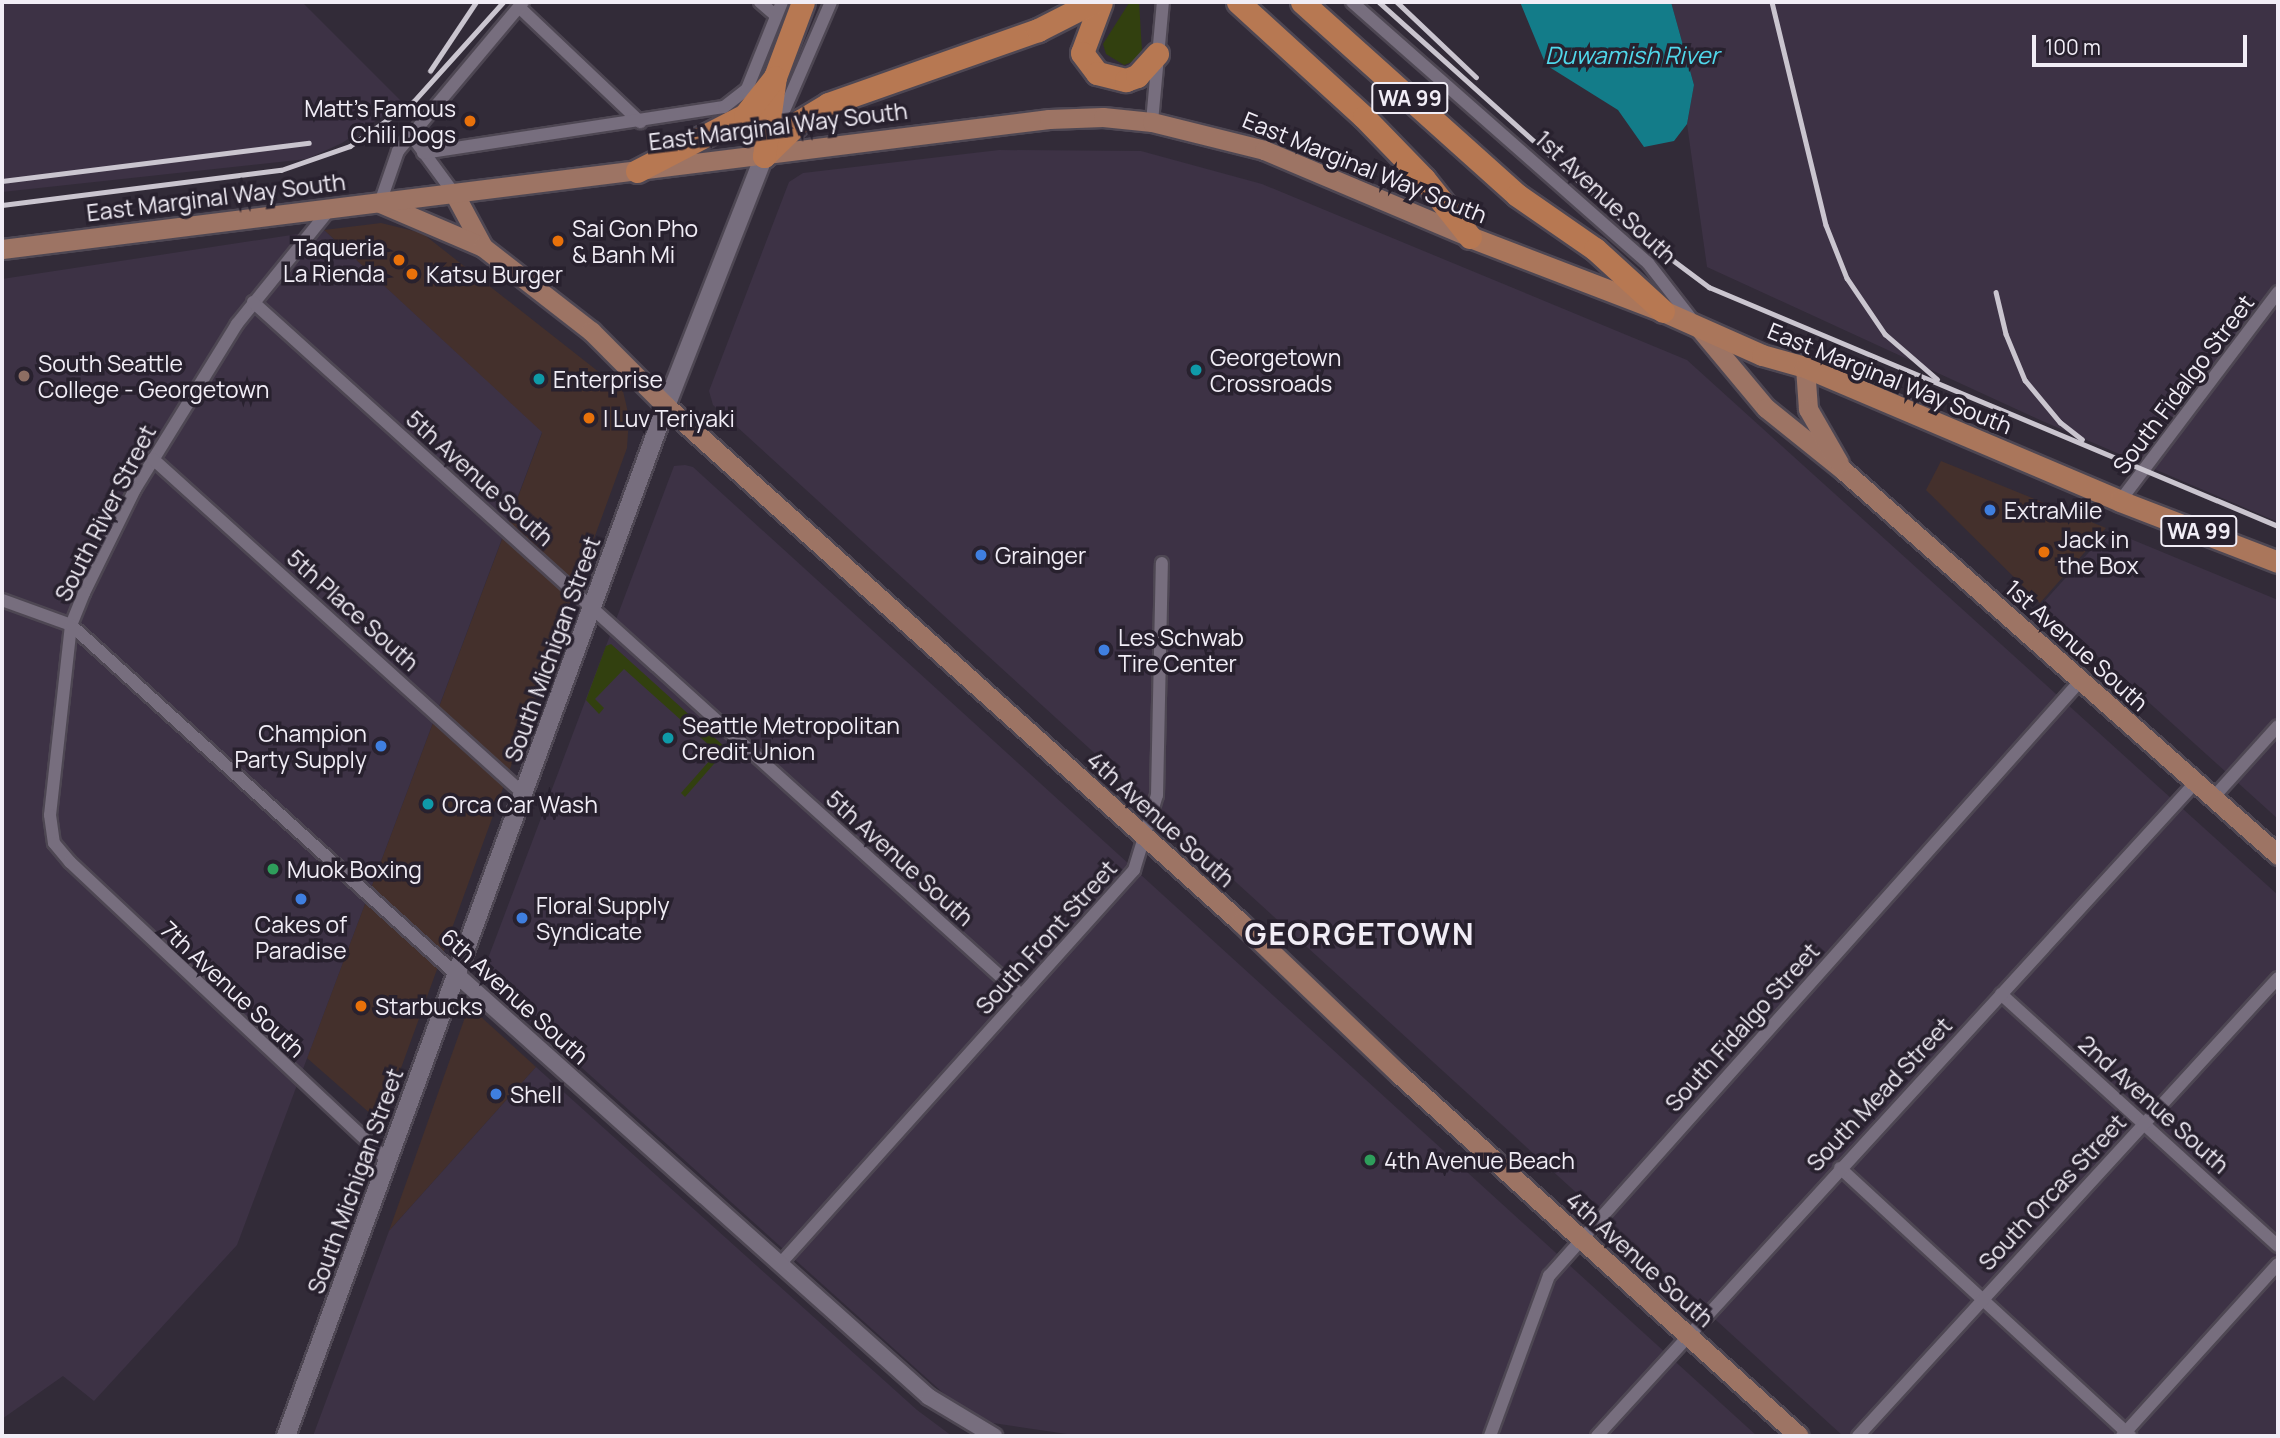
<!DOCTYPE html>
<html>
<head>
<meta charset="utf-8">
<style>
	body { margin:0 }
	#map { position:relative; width:2280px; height:1438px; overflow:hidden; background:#322b38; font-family:Manrope,sans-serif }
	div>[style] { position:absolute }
	.commercial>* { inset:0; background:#44302c }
	.built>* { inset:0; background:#3d3245 }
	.green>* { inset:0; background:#32400f }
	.water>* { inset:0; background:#137c89 }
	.roads { filter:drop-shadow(2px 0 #4e4753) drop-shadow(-2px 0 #4e4753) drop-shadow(0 2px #4e4753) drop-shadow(0 -2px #4e4753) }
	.minor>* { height:12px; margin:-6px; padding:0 6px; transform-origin:6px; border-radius:6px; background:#776e7e }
	.tertiary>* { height:16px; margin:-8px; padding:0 8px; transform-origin:8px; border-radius:8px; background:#776e7e }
	.secondary>* { height:18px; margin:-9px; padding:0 9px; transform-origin:9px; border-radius:9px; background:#776e7e }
	.primary>* { height:19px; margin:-9.5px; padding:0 9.5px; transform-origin:9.5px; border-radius:9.5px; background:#9d7464 }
	.trunk>* { height:21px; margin:-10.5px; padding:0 10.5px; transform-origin:10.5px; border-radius:10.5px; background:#aa765b }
	.motorway>* { height:23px; margin:-11.5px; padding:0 11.5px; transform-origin:11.5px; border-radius:11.5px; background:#b77852 }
	.rail>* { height:4.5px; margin:-2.25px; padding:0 2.25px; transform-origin:2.25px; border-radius:2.25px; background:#cac5cf }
	.dots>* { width:19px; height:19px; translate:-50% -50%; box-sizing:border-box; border:4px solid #28212e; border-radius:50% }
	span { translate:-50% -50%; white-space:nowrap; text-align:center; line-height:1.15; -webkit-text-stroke:7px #28212e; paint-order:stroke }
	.shield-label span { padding:2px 5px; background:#28212e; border:2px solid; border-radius:5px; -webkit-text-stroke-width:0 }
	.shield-label { font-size:21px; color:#f1edf6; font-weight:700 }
	.poi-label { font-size:23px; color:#f1edf6 }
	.right { translate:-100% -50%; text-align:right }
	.left { translate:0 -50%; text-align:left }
	.street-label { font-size:23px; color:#f1edf6 }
	.water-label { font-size:24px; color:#50d8eb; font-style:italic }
	.district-label { font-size:30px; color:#f1edf6; font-weight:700; letter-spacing:2px }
	.frame { position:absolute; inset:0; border:4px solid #f1edf6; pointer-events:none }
	.scale { position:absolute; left:2032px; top:35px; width:215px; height:32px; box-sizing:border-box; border:4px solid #f1edf6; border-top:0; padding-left:9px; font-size:21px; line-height:24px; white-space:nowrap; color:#f1edf6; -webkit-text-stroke:5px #28212e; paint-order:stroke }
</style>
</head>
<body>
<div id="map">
	<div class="commercial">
		<i style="clip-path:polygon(381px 223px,422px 233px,623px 391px,629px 417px,627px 448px,381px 1123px,307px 1058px,542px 433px,324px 230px)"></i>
		<i style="clip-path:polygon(1941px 461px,2106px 528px,2040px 603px,1926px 490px)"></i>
		<i style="clip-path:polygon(469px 1006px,536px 1067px,389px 1231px)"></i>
	</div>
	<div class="built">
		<i style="clip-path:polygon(2px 2px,302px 2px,403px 103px,342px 143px,307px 159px,2px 192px)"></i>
		<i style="clip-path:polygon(1671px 2px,2278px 2px,2278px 522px,2040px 420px,1707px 267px,1687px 124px,1694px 85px)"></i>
		<i style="clip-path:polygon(999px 150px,1141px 151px,1262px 184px,1687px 360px,2278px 895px,2278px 1436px,1843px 1436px,713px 405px,709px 391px,789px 182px,803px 173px)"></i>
		<i style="clip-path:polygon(324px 230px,542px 432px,237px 1245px,94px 1401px,63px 1376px,2px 1419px,2px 279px)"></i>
		<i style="clip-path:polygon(685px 465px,693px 467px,1757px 1436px,1080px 1436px,993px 1423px,952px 1401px,481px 977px,674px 466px)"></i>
		<i style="clip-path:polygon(2109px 530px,2278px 600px,2278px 819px,2041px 605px)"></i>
		<i style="clip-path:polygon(536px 1067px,917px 1410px,952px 1436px,313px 1436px,389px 1231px)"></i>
	</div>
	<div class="green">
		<i style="clip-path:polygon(1139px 2px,1142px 51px,1137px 60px,1124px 65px,1106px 54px,1103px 44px,1129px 3px)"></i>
		<i style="clip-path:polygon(611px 644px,727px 749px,685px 797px,681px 793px,711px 759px,710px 746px,624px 669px,595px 699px,604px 708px,599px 714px,586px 700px,606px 646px)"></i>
	</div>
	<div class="water">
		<i style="clip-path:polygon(1520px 2px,1671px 2px,1694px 85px,1687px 124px,1674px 141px,1644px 147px,1618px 110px,1546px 65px)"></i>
	</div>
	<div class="roads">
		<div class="minor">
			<i style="left:760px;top:2px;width:21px;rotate:41deg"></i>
			<i style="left:1352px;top:2px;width:395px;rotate:41.4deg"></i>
			<i style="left:1648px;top:263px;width:73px;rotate:52.2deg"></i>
			<i style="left:520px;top:8px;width:166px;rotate:43.5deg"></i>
			<i style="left:1152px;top:122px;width:121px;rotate:-84.8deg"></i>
			<i style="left:411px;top:135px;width:74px;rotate:53.7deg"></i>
			<i style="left:773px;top:136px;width:146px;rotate:-66.6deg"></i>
			<i style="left:423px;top:153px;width:304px;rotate:-8.7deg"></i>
			<i style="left:724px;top:107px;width:29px;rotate:-38deg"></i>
			<i style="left:747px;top:89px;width:94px;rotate:-68.1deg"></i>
			<i style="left:380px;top:203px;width:55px;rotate:-70.9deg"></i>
			<i style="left:398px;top:151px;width:194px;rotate:-50deg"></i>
			<i style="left:330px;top:209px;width:148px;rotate:129deg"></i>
			<i style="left:237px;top:324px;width:194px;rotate:121.7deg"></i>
			<i style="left:135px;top:489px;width:116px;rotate:116.1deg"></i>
			<i style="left:84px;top:593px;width:35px;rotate:112deg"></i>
			<i style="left:71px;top:625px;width:191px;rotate:96.3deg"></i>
			<i style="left:50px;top:815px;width:28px;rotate:82deg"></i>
			<i style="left:54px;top:843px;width:25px;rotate:50deg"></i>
			<i style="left:70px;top:862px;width:436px;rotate:43.2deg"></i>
			<i style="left:253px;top:302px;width:1034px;rotate:42.06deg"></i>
			<i style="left:153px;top:459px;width:500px;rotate:42.1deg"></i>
			<i style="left:2120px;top:501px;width:262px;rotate:-52.9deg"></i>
			<i style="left:2px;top:600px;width:73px;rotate:19.9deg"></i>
			<i style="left:71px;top:625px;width:521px;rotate:42.2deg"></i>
			<i style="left:2212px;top:799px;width:98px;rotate:-47.9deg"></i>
			<i style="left:2001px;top:994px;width:374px;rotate:42.3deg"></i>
			<i style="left:1840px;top:1168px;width:395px;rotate:42.7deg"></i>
			<i style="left:780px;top:1264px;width:530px;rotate:-48.06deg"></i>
			<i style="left:1134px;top:870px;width:78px;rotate:-73deg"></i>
			<i style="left:1157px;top:795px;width:232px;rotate:-88.8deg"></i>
			<i style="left:1490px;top:1436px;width:171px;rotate:-69.8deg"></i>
			<i style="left:1549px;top:1276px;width:799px;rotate:-48.25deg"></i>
			<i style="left:1597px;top:1436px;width:885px;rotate:-47.52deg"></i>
			<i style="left:1858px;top:1436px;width:621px;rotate:-47.48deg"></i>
			<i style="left:2122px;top:1436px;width:232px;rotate:-47.8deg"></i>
		</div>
		<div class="tertiary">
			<i style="left:457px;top:975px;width:633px;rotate:41.8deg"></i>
			<i style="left:929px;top:1397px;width:76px;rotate:31deg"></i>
		</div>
		<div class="secondary">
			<i style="left:286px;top:1436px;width:1098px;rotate:-69.75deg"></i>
			<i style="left:666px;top:406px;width:269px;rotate:-68.6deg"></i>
		</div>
		<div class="primary">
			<i style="left:455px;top:195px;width:59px;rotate:61.7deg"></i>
			<i style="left:380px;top:203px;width:112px;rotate:23.1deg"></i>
			<i style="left:483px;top:247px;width:137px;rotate:37.9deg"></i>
			<i style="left:591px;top:331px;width:106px;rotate:45deg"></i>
			<i style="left:666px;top:406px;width:772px;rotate:41.95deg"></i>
			<i style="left:1240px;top:922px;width:220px;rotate:43.7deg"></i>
			<i style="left:1399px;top:1074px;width:539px;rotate:42.15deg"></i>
			<i style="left:2px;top:249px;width:1055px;rotate:-7.08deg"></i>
			<i style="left:1049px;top:119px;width:54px;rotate:-2.1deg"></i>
			<i style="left:1103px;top:117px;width:49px;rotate:5.8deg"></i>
			<i style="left:1152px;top:122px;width:115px;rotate:14deg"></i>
			<i style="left:1264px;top:150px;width:224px;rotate:22.9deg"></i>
			<i style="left:1699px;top:328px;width:104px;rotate:50.1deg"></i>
			<i style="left:1766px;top:408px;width:99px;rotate:38.8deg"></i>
			<i style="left:1843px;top:470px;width:581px;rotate:41.51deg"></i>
			<i style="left:1805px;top:367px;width:42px;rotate:85.9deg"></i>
			<i style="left:1808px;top:409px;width:62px;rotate:60.1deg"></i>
		</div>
		<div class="trunk">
			<i style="left:1470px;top:237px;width:207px;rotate:21deg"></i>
			<i style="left:1663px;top:311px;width:108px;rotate:24deg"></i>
			<i style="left:1762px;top:355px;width:45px;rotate:15.6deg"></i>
			<i style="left:1805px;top:367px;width:342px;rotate:23deg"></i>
			<i style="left:2120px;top:501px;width:169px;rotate:21.1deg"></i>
		</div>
		<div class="motorway">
			<i style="left:1101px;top:2px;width:54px;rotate:110.4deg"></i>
			<i style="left:1082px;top:53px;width:25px;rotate:53deg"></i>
			<i style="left:1097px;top:73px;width:30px;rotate:14deg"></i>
			<i style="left:1126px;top:80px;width:12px;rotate:-20deg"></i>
			<i style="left:1137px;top:76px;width:30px;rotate:-48deg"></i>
			<i style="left:1238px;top:2px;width:171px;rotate:42.4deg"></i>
			<i style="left:1364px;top:117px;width:86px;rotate:45.9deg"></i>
			<i style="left:1424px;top:179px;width:74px;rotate:51.6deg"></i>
			<i style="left:1302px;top:2px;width:289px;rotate:41.9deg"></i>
			<i style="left:1517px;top:195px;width:95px;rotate:34.7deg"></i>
			<i style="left:1595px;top:249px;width:92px;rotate:42.4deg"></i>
			<i style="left:764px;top:156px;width:50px;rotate:-44.2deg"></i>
			<i style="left:800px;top:121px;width:33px;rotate:-31deg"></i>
			<i style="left:828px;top:104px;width:223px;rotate:-19.4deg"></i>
			<i style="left:1038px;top:30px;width:62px;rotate:-27deg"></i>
			<i style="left:764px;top:156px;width:80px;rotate:-82.1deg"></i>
			<i style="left:775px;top:77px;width:80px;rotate:-69.5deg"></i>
			<i style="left:637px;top:171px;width:122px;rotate:-27.4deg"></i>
			<i style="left:745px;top:115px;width:48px;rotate:-51.7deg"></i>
		</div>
	</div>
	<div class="rail">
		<i style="left:1379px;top:2px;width:348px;rotate:41.9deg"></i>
		<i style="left:1638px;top:234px;width:89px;rotate:36.7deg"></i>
		<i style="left:1709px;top:287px;width:617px;rotate:22.78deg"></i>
		<i style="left:1397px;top:2px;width:109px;rotate:43.5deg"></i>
		<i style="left:1772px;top:2px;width:229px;rotate:76.4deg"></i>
		<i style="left:1826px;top:225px;width:57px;rotate:68.4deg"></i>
		<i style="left:1847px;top:278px;width:68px;rotate:55.8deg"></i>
		<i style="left:1885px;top:334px;width:69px;rotate:40.9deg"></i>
		<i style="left:430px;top:71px;width:83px;rotate:-56.3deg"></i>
		<i style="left:2px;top:181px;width:309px;rotate:-7.1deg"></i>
		<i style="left:2px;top:205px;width:281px;rotate:-7.2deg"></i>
		<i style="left:281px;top:170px;width:73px;rotate:-19.2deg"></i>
		<i style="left:350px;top:146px;width:78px;rotate:-35.1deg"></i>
		<i style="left:414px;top:101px;width:133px;rotate:-48deg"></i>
		<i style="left:1996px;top:292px;width:43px;rotate:76.6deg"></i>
		<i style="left:2006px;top:334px;width:50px;rotate:67.6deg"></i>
		<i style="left:2025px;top:380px;width:55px;rotate:50.2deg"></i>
		<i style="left:2060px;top:422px;width:28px;rotate:38deg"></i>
	</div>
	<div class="dots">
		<i style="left:470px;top:121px;background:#e8710a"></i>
		<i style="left:558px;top:241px;background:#e8710a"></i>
		<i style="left:399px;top:260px;background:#e8710a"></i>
		<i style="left:412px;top:274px;background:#e8710a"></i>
		<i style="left:1196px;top:370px;background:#0f9aa8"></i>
		<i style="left:24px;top:376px;background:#8d6e63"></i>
		<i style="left:539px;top:379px;background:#0f9aa8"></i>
		<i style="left:589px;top:418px;background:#e8710a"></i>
		<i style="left:1990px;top:510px;background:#3f7fe0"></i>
		<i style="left:2044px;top:552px;background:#e8710a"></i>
		<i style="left:981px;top:555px;background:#3f7fe0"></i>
		<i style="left:1104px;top:650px;background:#3f7fe0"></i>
		<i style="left:668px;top:738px;background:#0f9aa8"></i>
		<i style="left:381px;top:746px;background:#3f7fe0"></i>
		<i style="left:428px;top:804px;background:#0f9aa8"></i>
		<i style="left:273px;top:869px;background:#2e9e5b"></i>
		<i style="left:301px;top:899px;background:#3f7fe0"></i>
		<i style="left:522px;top:918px;background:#3f7fe0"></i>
		<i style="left:361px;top:1006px;background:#e8710a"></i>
		<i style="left:496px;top:1094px;background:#3f7fe0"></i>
		<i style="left:1370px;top:1160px;background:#2e9e5b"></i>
	</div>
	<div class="shield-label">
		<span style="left:1410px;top:98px">WA 99</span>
		<span style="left:2199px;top:531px">WA 99</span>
	</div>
	<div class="poi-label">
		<span class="right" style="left:456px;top:121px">Matt's Famous<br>Chili Dogs</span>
		<span class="left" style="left:572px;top:241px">Sai Gon Pho<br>&amp; Banh Mi</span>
		<span class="right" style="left:385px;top:260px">Taqueria<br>La Rienda</span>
		<span class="left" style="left:426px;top:274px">Katsu Burger</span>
		<span class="left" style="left:1210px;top:370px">Georgetown<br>Crossroads</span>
		<span class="left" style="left:38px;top:376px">South Seattle<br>College - Georgetown</span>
		<span class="left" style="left:553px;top:379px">Enterprise</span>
		<span class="left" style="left:603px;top:418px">I Luv Teriyaki</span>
		<span class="left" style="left:2004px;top:510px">ExtraMile</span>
		<span class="left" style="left:2058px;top:552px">Jack in<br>the Box</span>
		<span class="left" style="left:995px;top:555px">Grainger</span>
		<span class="left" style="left:1118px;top:650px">Les Schwab<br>Tire Center</span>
		<span class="left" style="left:682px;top:738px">Seattle Metropolitan<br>Credit Union</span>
		<span class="right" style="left:367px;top:746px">Champion<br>Party Supply</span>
		<span class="left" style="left:442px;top:804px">Orca Car Wash</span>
		<span class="left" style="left:287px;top:869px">Muok Boxing</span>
		<span class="left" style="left:536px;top:918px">Floral Supply<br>Syndicate</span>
		<span style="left:301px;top:937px">Cakes of<br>Paradise</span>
		<span class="left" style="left:375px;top:1006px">Starbucks</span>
		<span class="left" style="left:510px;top:1094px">Shell</span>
		<span class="left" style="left:1384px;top:1160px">4th Avenue Beach</span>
	</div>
	<div class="street-label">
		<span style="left:778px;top:126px;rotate:-7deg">East Marginal Way South</span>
		<span style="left:1365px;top:167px;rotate:22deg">East Marginal Way South</span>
		<span style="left:216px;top:197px;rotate:-7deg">East Marginal Way South</span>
		<span style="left:1606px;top:197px;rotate:43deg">1st Avenue South</span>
		<span style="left:1890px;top:378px;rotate:22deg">East Marginal Way South</span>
		<span style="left:2183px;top:384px;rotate:-53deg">South Fidalgo Street</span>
		<span style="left:480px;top:478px;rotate:42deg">5th Avenue South</span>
		<span style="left:105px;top:513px;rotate:-63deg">South River Street</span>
		<span style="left:353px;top:610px;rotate:42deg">5th Place South</span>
		<span style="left:2077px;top:645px;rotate:42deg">1st Avenue South</span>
		<span style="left:552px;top:649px;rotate:-70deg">South Michigan Street</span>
		<span style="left:1161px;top:819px;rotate:42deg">4th Avenue South</span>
		<span style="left:900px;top:858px;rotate:42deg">5th Avenue South</span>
		<span style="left:1046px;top:937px;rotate:-48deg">South Front Street</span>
		<span style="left:233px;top:989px;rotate:43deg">7th Avenue South</span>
		<span style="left:515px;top:996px;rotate:42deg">6th Avenue South</span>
		<span style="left:1742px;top:1027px;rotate:-48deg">South Fidalgo Street</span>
		<span style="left:1879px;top:1094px;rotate:-47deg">South Mead Street</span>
		<span style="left:2154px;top:1104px;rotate:42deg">2nd Avenue South</span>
		<span style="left:355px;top:1181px;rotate:-70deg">South Michigan Street</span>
		<span style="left:2052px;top:1192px;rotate:-47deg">South Orcas Street</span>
		<span style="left:1640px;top:1259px;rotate:42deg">4th Avenue South</span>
	</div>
	<div class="water-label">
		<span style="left:1632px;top:55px">Duwamish River</span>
	</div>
	<div class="district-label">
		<span style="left:1360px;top:934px">GEORGETOWN</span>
	</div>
	<div class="frame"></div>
	<div class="scale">100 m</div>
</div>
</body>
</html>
